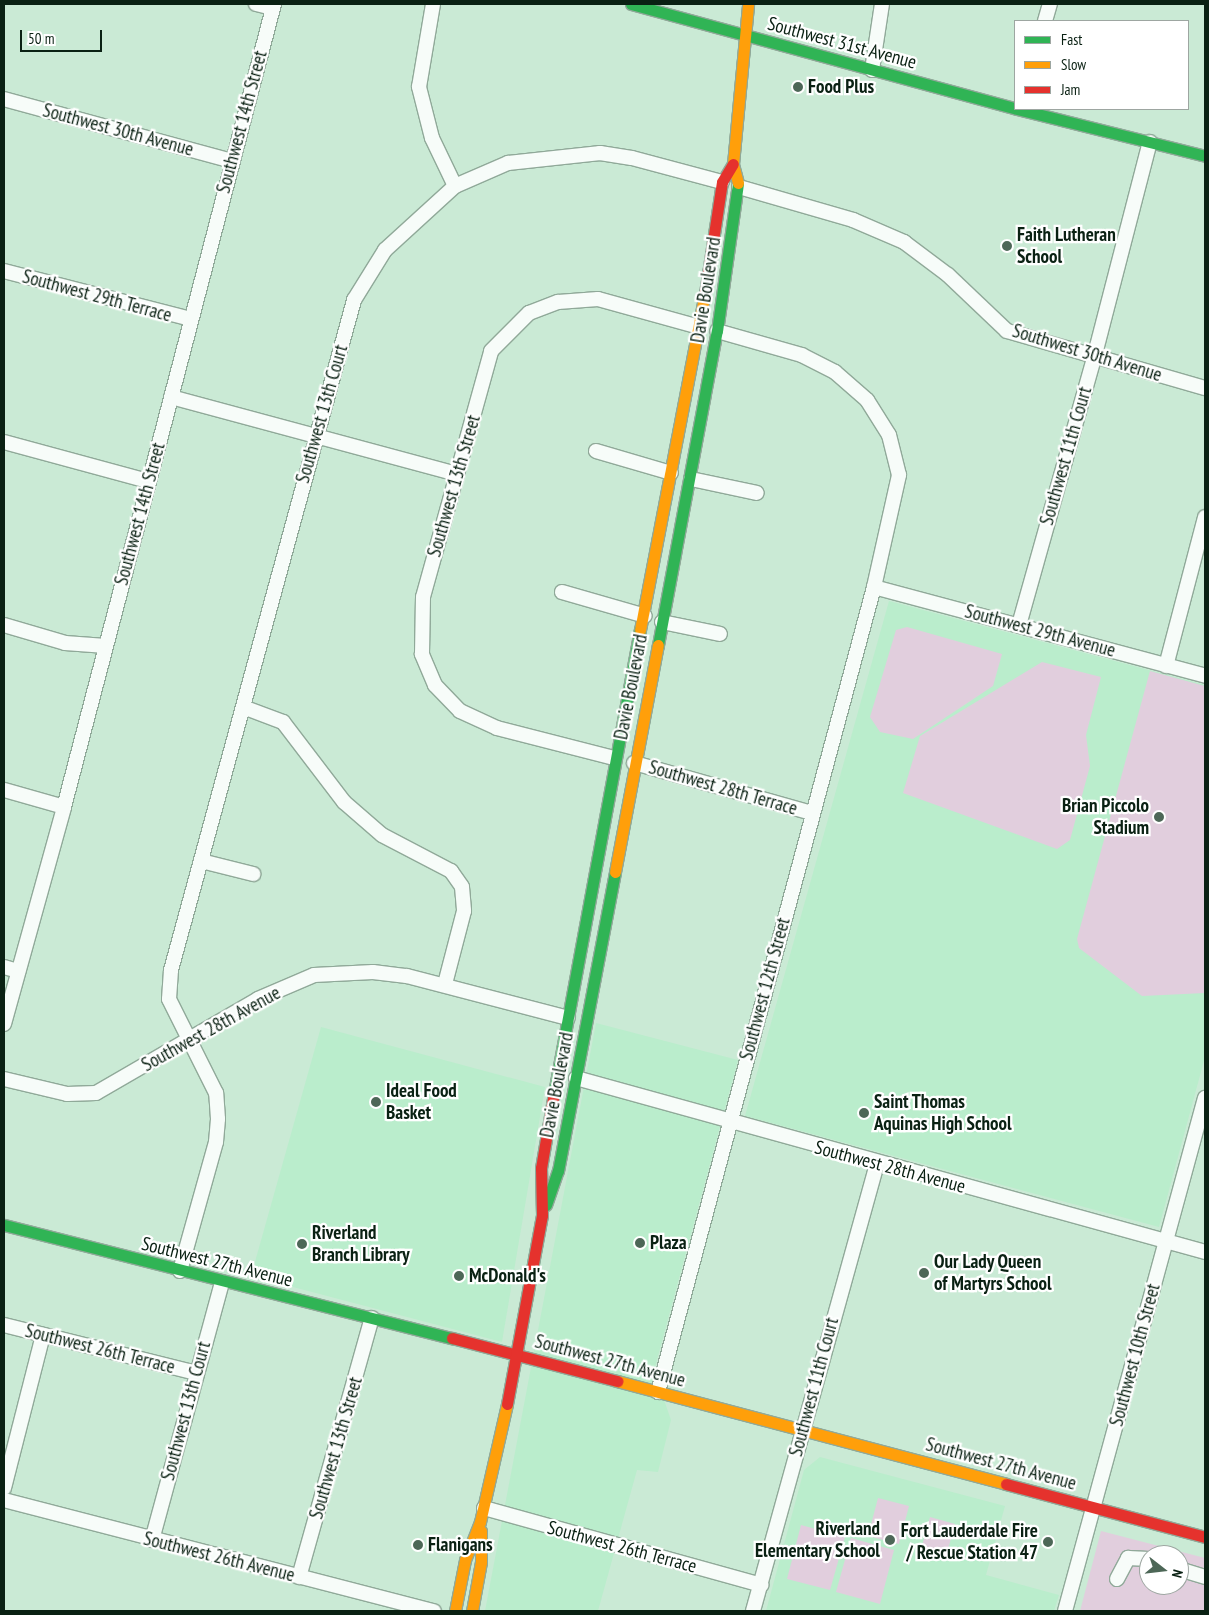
<!DOCTYPE html>
<html>
<head>
<meta charset="utf-8">
<style>
	body { margin:0 }
	#map { position:relative; width:1209px; height:1615px; overflow:hidden; background:#caead5; font-family:"PT Sans Narrow",sans-serif }
	div>[style] { position:absolute }
	.built>* { inset:0; background:#baedcc }
	.green>* { inset:0; background:#e1cedd }
	.roads { filter:drop-shadow(1px 0 #90a999) drop-shadow(-1px 0 #90a999) drop-shadow(0 1px #90a999) drop-shadow(0 -1px #90a999) }
	.street>* { height:14px; margin:-7px; padding:0 7px; transform-origin:7px; border-radius:7px; background:#f7fcf9 }
	.fast>* { height:11px; margin:-5.5px; padding:0 5.5px; transform-origin:5.5px; border-radius:5.5px; background:#30b455 }
	.slow>* { height:11px; margin:-5.5px; padding:0 5.5px; transform-origin:5.5px; border-radius:5.5px; background:#ff9f0a }
	.jam>* { height:11px; margin:-5.5px; padding:0 5.5px; transform-origin:5.5px; border-radius:5.5px; background:#e5322d }
	.dots>* { width:14px; height:14px; translate:-50% -50%; box-sizing:border-box; border:2px solid #fff; border-radius:50% }
	span { translate:-50% -50%; white-space:nowrap; text-align:center; line-height:1.15; -webkit-text-stroke:4.5px #fff; paint-order:stroke }
	.street-label { font-size:19px; color:#0a2113 }
	.poi-label { font-size:19px; color:#0a2113; font-weight:700 }
	.left { translate:0 -50%; text-align:left }
	.right { translate:-100% -50%; text-align:right }
	.frame { position:absolute; inset:0; border:5px solid #0a2113; pointer-events:none }
	.legend { position:absolute; left:1014px; top:20px; width:175px; height:90px; box-sizing:border-box; background:#fff; border:1px solid #9da6a1; margin:0; padding:6px 9px; list-style:none; font-size:15px; color:#0a2113 }
	.legend li { display:flex; align-items:center; gap:10px; height:25px }
	.legend b { width:25px; border:1px solid #9da6a1 }
	.north { position:absolute; left:1139px; top:1545px; width:50px; height:50px; box-sizing:border-box; background:#fff; border:1px solid #9da6a1; border-radius:50%; rotate:106deg; font-size:14px; font-weight:700; line-height:20px; text-align:center; color:#0a2113 }
	.north::after { content:''; display:block; margin:auto; width:18px; height:22px; background:#4d6757; clip-path:polygon(50% 0,100% 100%,50% 72%,0 100%) }
	.scale { position:absolute; left:20px; top:30px; width:82px; height:22px; box-sizing:border-box; border:2px solid #0a2113; border-top:0; padding-left:6px; font-size:15px; line-height:18px; white-space:nowrap; color:#0a2113; -webkit-text-stroke:4px #fff; paint-order:stroke }
</style>
</head>
<body>
<div id="map">
	<div class="built">
		<i style="clip-path:polygon(889px 601px,1205px 685px,1205px 1057px,1159px 1227px,745px 1116px)"></i>
		<i style="clip-path:polygon(596px 1023px,738px 1060px,654px 1371px,671px 1420px,658px 1472px,637px 1470px,598px 1611px,485px 1611px)"></i>
		<i style="clip-path:polygon(321px 1027px,545px 1087px,502px 1342px,251px 1276px)"></i>
		<i style="clip-path:polygon(820px 1457px,1005px 1506px,986px 1575px,1059px 1595px,1054px 1611px,766px 1611px,804px 1470px)"></i>
	</div>
	<div class="green">
		<i style="clip-path:polygon(907px 627px,1002px 654px,993px 686px,913px 739px,880px 732px,870px 717px,896px 630px)"></i>
		<i style="clip-path:polygon(1042px 662px,1101px 677px,1086px 735px,1090px 766px,1070px 840px,1057px 849px,903px 793px,920px 736px)"></i>
		<i style="clip-path:polygon(1150px 671px,1205px 686px,1205px 993px,1142px 996px,1079px 948px,1077px 939px)"></i>
		<i style="clip-path:polygon(878px 1498px,909px 1506px,899px 1544px,868px 1536px)"></i>
		<i style="clip-path:polygon(930px 1517px,955px 1524px,945px 1560px,920px 1553px)"></i>
		<i style="clip-path:polygon(801px 1525px,845px 1537px,830px 1590px,787px 1579px)"></i>
		<i style="clip-path:polygon(evenodd,1101px 1531px,1205px 1558px,1205px 1611px,1080px 1611px,1101px 1531px,1149px 1555px,1179px 1555px,1179px 1585px,1149px 1585px,1149px 1555px)"></i>
		<i style="clip-path:polygon(851px 1538px,894px 1550px,880px 1604px,836px 1592px)"></i>
	</div>
	<div class="roads">
		<div class="street">
			<i style="left:256px;top:4px;width:16px;rotate:14deg"></i>
			<i style="left:1045px;top:21px;width:18px;rotate:-74deg"></i>
			<i style="left:872px;top:70px;width:67px;rotate:-81.4deg"></i>
			<i style="left:4px;top:99px;width:236px;rotate:15.2deg"></i>
			<i style="left:455px;top:186px;width:58px;rotate:-23.5deg"></i>
			<i style="left:508px;top:163px;width:93px;rotate:-6.2deg"></i>
			<i style="left:600px;top:153px;width:32px;rotate:9deg"></i>
			<i style="left:632px;top:158px;width:93px;rotate:14.9deg"></i>
			<i style="left:739px;top:187px;width:119px;rotate:16.1deg"></i>
			<i style="left:853px;top:220px;width:56px;rotate:23.3deg"></i>
			<i style="left:904px;top:242px;width:55px;rotate:36.9deg"></i>
			<i style="left:948px;top:275px;width:81px;rotate:43.5deg"></i>
			<i style="left:1007px;top:331px;width:206px;rotate:16.1deg"></i>
			<i style="left:4px;top:271px;width:193px;rotate:14.4deg"></i>
			<i style="left:171px;top:397px;width:296px;rotate:15.1deg"></i>
			<i style="left:4px;top:442px;width:149px;rotate:15.2deg"></i>
			<i style="left:596px;top:451px;width:78px;rotate:16.3deg"></i>
			<i style="left:691px;top:479px;width:67px;rotate:12deg"></i>
			<i style="left:874px;top:587px;width:343px;rotate:15deg"></i>
			<i style="left:562px;top:592px;width:86px;rotate:16.1deg"></i>
			<i style="left:662px;top:622px;width:59px;rotate:11.7deg"></i>
			<i style="left:4px;top:625px;width:64px;rotate:16.4deg"></i>
			<i style="left:65px;top:643px;width:41px;rotate:4.2deg"></i>
			<i style="left:1019px;top:625px;width:277px;rotate:-74.3deg"></i>
			<i style="left:1094px;top:358px;width:223px;rotate:-75.5deg"></i>
			<i style="left:1166px;top:666px;width:154px;rotate:-75.3deg"></i>
			<i style="left:243px;top:707px;width:43px;rotate:20.6deg"></i>
			<i style="left:283px;top:722px;width:101px;rotate:52.7deg"></i>
			<i style="left:344px;top:802px;width:50px;rotate:41deg"></i>
			<i style="left:382px;top:835px;width:78px;rotate:27.6deg"></i>
			<i style="left:451px;top:871px;width:19px;rotate:55deg"></i>
			<i style="left:462px;top:887px;width:24px;rotate:85deg"></i>
			<i style="left:464px;top:911px;width:75px;rotate:104.6deg"></i>
			<i style="left:614px;top:758px;width:121px;rotate:-165.6deg"></i>
			<i style="left:497px;top:728px;width:41px;rotate:-155.3deg"></i>
			<i style="left:460px;top:711px;width:36px;rotate:-134deg"></i>
			<i style="left:435px;top:685px;width:34px;rotate:-113deg"></i>
			<i style="left:422px;top:654px;width:57px;rotate:-89deg"></i>
			<i style="left:423px;top:597px;width:255px;rotate:-74.5deg"></i>
			<i style="left:491px;top:351px;width:54px;rotate:-45deg"></i>
			<i style="left:529px;top:313px;width:31px;rotate:-21deg"></i>
			<i style="left:558px;top:302px;width:40px;rotate:-4.3deg"></i>
			<i style="left:598px;top:299px;width:106px;rotate:15.4deg"></i>
			<i style="left:634px;top:763px;width:185px;rotate:15.7deg"></i>
			<i style="left:4px;top:790px;width:62px;rotate:15.8deg"></i>
			<i style="left:201px;top:861px;width:54px;rotate:14deg"></i>
			<i style="left:4px;top:967px;width:15px;rotate:16deg"></i>
			<i style="left:4px;top:1024px;width:225px;rotate:-74.5deg"></i>
			<i style="left:64px;top:807px;width:830px;rotate:-75.34deg"></i>
			<i style="left:576px;top:1078px;width:653px;rotate:15.46deg"></i>
			<i style="left:4px;top:1079px;width:65px;rotate:13.4deg"></i>
			<i style="left:67px;top:1094px;width:29px;rotate:-2deg"></i>
			<i style="left:96px;top:1093px;width:187px;rotate:-30.1deg"></i>
			<i style="left:258px;top:999px;width:61px;rotate:-23.2deg"></i>
			<i style="left:314px;top:975px;width:59px;rotate:-2.9deg"></i>
			<i style="left:373px;top:972px;width:34px;rotate:7deg"></i>
			<i style="left:407px;top:976px;width:166px;rotate:14.6deg"></i>
			<i style="left:180px;top:1271px;width:134px;rotate:-74.4deg"></i>
			<i style="left:216px;top:1142px;width:23px;rotate:-85deg"></i>
			<i style="left:218px;top:1119px;width:26px;rotate:-94deg"></i>
			<i style="left:216px;top:1093px;width:105px;rotate:-116.6deg"></i>
			<i style="left:169px;top:999px;width:29px;rotate:-86deg"></i>
			<i style="left:171px;top:970px;width:695px;rotate:-74.72deg"></i>
			<i style="left:354px;top:300px;width:59px;rotate:-58.2deg"></i>
			<i style="left:385px;top:250px;width:95px;rotate:-42.4deg"></i>
			<i style="left:455px;top:186px;width:53px;rotate:-115.6deg"></i>
			<i style="left:432px;top:138px;width:53px;rotate:-104.3deg"></i>
			<i style="left:419px;top:87px;width:84px;rotate:-80.4deg"></i>
			<i style="left:4px;top:1325px;width:198px;rotate:14deg"></i>
			<i style="left:658px;top:1392px;width:833px;rotate:-74.98deg"></i>
			<i style="left:874px;top:587px;width:115px;rotate:-77.4deg"></i>
			<i style="left:899px;top:475px;width:41px;rotate:-104deg"></i>
			<i style="left:889px;top:435px;width:41px;rotate:-122.2deg"></i>
			<i style="left:867px;top:400px;width:43px;rotate:-138.8deg"></i>
			<i style="left:835px;top:372px;width:37px;rotate:-153deg"></i>
			<i style="left:802px;top:355px;width:88px;rotate:-164.2deg"></i>
			<i style="left:4px;top:1488px;width:158px;rotate:-75.7deg"></i>
			<i style="left:4px;top:1500px;width:444px;rotate:14.5deg"></i>
			<i style="left:484px;top:1508px;width:288px;rotate:15.5deg"></i>
			<i style="left:152px;top:1540px;width:267px;rotate:-74.8deg"></i>
			<i style="left:1179px;top:1569px;width:27px;rotate:17deg"></i>
			<i style="left:299px;top:1577px;width:269px;rotate:-74.3deg"></i>
			<i style="left:1117px;top:1579px;width:24px;rotate:-62deg"></i>
			<i style="left:1128px;top:1558px;width:21px;rotate:3deg"></i>
			<i style="left:753px;top:1611px;width:465px;rotate:-74.5deg"></i>
			<i style="left:1065px;top:1611px;width:532px;rotate:-74.74deg"></i>
		</div>
		<div class="fast">
			<i style="left:631px;top:4px;width:398px;rotate:15.2deg"></i>
			<i style="left:1017px;top:109px;width:194px;rotate:14deg"></i>
			<i style="left:658px;top:645px;width:319px;rotate:-79.4deg"></i>
			<i style="left:717px;top:331px;width:149px;rotate:-81.9deg"></i>
			<i style="left:554px;top:1093px;width:471px;rotate:-79.5deg"></i>
			<i style="left:546px;top:1205px;width:36px;rotate:-71deg"></i>
			<i style="left:558px;top:1171px;width:304px;rotate:-79.2deg"></i>
			<i style="left:4px;top:1225px;width:462px;rotate:14.2deg"></i>
		</div>
		<div class="slow">
			<i style="left:738px;top:183px;width:20px;rotate:-105deg"></i>
			<i style="left:733px;top:164px;width:161px;rotate:-84.6deg"></i>
			<i style="left:640px;top:630px;width:343px;rotate:-79.1deg"></i>
			<i style="left:615px;top:872px;width:231px;rotate:-79.3deg"></i>
			<i style="left:617px;top:1381px;width:402px;rotate:14.8deg"></i>
			<i style="left:455px;top:1611px;width:52px;rotate:-78.9deg"></i>
			<i style="left:465px;top:1560px;width:41px;rotate:-68.5deg"></i>
			<i style="left:480px;top:1522px;width:121px;rotate:-77.1deg"></i>
			<i style="left:472px;top:1611px;width:50px;rotate:-79.6deg"></i>
			<i style="left:481px;top:1562px;width:31px;rotate:-90deg"></i>
		</div>
		<div class="jam">
			<i style="left:705px;top:293px;width:112px;rotate:-81.3deg"></i>
			<i style="left:722px;top:182px;width:21px;rotate:-59deg"></i>
			<i style="left:452px;top:1338px;width:171px;rotate:14.6deg"></i>
			<i style="left:507px;top:1404px;width:192px;rotate:-79.5deg"></i>
			<i style="left:542px;top:1215px;width:47px;rotate:-91.2deg"></i>
			<i style="left:541px;top:1168px;width:76px;rotate:-80.2deg"></i>
			<i style="left:1006px;top:1484px;width:206px;rotate:14.9deg"></i>
		</div>
	</div>
	<div class="dots">
		<i style="left:798px;top:87px;background:#4d6757"></i>
		<i style="left:1007px;top:246px;background:#4d6757"></i>
		<i style="left:1159px;top:817px;background:#4d6757"></i>
		<i style="left:376px;top:1102px;background:#4d6757"></i>
		<i style="left:864px;top:1113px;background:#4d6757"></i>
		<i style="left:640px;top:1243px;background:#4d6757"></i>
		<i style="left:302px;top:1244px;background:#4d6757"></i>
		<i style="left:924px;top:1273px;background:#4d6757"></i>
		<i style="left:459px;top:1276px;background:#4d6757"></i>
		<i style="left:890px;top:1540px;background:#4d6757"></i>
		<i style="left:1048px;top:1542px;background:#4d6757"></i>
		<i style="left:418px;top:1545px;background:#4d6757"></i>
	</div>
	<div class="street-label">
		<span style="left:842px;top:43px;rotate:15deg">Southwest 31st Avenue</span>
		<span style="left:242px;top:122px;rotate:-75deg">Southwest 14th Street</span>
		<span style="left:118px;top:130px;rotate:15deg">Southwest 30th Avenue</span>
		<span style="left:706px;top:290px;rotate:-81deg">Davie Boulevard</span>
		<span style="left:97px;top:296px;rotate:15deg">Southwest 29th Terrace</span>
		<span style="left:1087px;top:353px;rotate:17deg">Southwest 30th Avenue</span>
		<span style="left:322px;top:414px;rotate:-74deg">Southwest 13th Court</span>
		<span style="left:1066px;top:456px;rotate:-74deg">Southwest 11th Court</span>
		<span style="left:454px;top:486px;rotate:-74deg">Southwest 13th Street</span>
		<span style="left:140px;top:514px;rotate:-75deg">Southwest 14th Street</span>
		<span style="left:1040px;top:631px;rotate:15deg">Southwest 29th Avenue</span>
		<span style="left:631px;top:687px;rotate:-79deg">Davie Boulevard</span>
		<span style="left:723px;top:788px;rotate:16deg">Southwest 28th Terrace</span>
		<span style="left:765px;top:989px;rotate:-75deg">Southwest 12th Street</span>
		<span style="left:211px;top:1029px;rotate:-29deg">Southwest 28th Avenue</span>
		<span style="left:557px;top:1085px;rotate:-79deg">Davie Boulevard</span>
		<span style="left:890px;top:1167px;rotate:15deg">Southwest 28th Avenue</span>
		<span style="left:217px;top:1262px;rotate:14deg">Southwest 27th Avenue</span>
		<span style="left:100px;top:1349px;rotate:14deg">Southwest 26th Terrace</span>
		<span style="left:1135px;top:1355px;rotate:-75deg">Southwest 10th Street</span>
		<span style="left:610px;top:1361px;rotate:15deg">Southwest 27th Avenue</span>
		<span style="left:814px;top:1387px;rotate:-75deg">Southwest 11th Court</span>
		<span style="left:186px;top:1411px;rotate:-75deg">Southwest 13th Court</span>
		<span style="left:336px;top:1448px;rotate:-74deg">Southwest 13th Street</span>
		<span style="left:1001px;top:1464px;rotate:15deg">Southwest 27th Avenue</span>
		<span style="left:622px;top:1547px;rotate:15deg">Southwest 26th Terrace</span>
		<span style="left:219px;top:1557px;rotate:14deg">Southwest 26th Avenue</span>
	</div>
	<div class="poi-label">
		<span class="left" style="left:808px;top:87px">Food Plus</span>
		<span class="left" style="left:1017px;top:246px">Faith Lutheran<br>School</span>
		<span class="right" style="left:1149px;top:817px">Brian Piccolo<br>Stadium</span>
		<span class="left" style="left:386px;top:1102px">Ideal Food<br>Basket</span>
		<span class="left" style="left:874px;top:1113px">Saint Thomas<br>Aquinas High School</span>
		<span class="left" style="left:312px;top:1244px">Riverland<br>Branch Library</span>
		<span class="left" style="left:650px;top:1243px">Plaza</span>
		<span class="left" style="left:934px;top:1273px">Our Lady Queen<br>of Martyrs School</span>
		<span class="left" style="left:469px;top:1276px">McDonald's</span>
		<span class="right" style="left:880px;top:1540px">Riverland<br>Elementary School</span>
		<span class="right" style="left:1038px;top:1542px">Fort Lauderdale Fire<br>/ Rescue Station 47</span>
		<span class="left" style="left:428px;top:1545px">Flanigans</span>
	</div>
	<div class="frame"></div>
	<ul class="legend">
	<li><b style="height:6px;background:#30b455"></b>Fast</li>
	<li><b style="height:6px;background:#ff9f0a"></b>Slow</li>
	<li><b style="height:6px;background:#e5322d"></b>Jam</li>
	</ul>
	<div class="north">N</div>
	<div class="scale">50 m</div>
</div>
</body>
</html>
